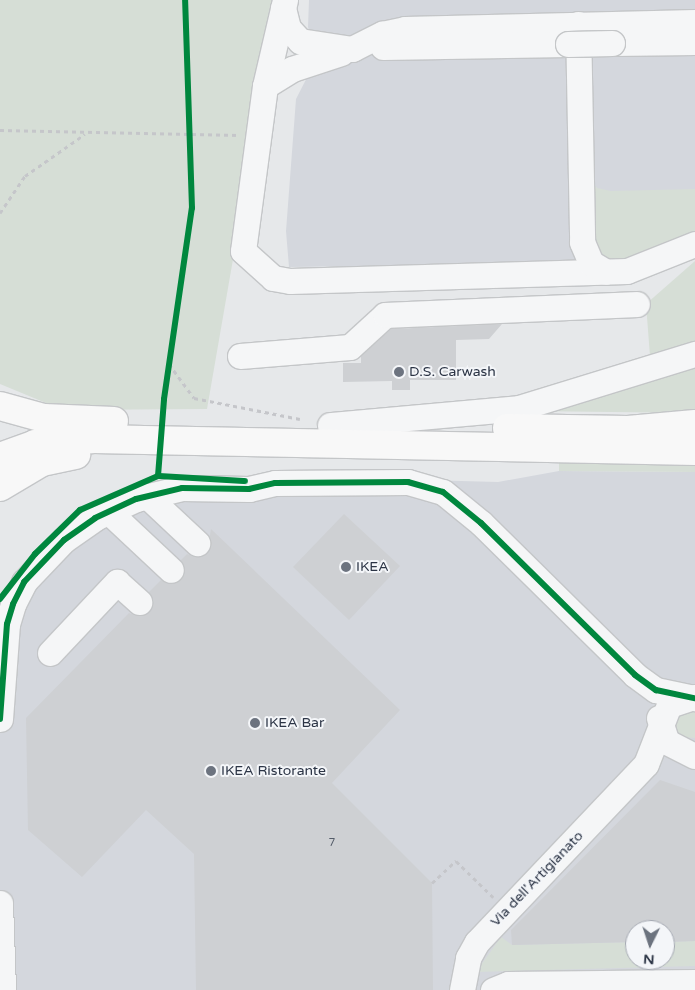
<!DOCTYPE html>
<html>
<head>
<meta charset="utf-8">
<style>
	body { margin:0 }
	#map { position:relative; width:695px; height:990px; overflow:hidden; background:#e6e8ea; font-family:"Varela Round",sans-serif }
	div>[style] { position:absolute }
	.built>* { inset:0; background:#d4d7dd }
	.green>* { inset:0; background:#d6ded6 }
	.building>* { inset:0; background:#ced0d3 }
	.path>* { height:3px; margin-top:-1.5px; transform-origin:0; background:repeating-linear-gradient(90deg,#c5c6ca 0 4px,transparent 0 8px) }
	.roads { filter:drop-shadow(1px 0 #c4c6c8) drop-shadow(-1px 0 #c4c6c8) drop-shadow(0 1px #c4c6c8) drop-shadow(0 -1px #c4c6c8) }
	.minor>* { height:25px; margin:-12.5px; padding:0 12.5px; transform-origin:12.5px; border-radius:12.5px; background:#f5f6f7 }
	.major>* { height:28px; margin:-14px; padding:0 14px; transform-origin:14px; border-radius:14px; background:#f8f8f8 }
	.bridges { filter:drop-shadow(1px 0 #c4c6c8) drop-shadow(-1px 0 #c4c6c8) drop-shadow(0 1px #c4c6c8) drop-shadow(0 -1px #c4c6c8) }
	.minor-bridge>* { height:25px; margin:-12.5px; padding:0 12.5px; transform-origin:12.5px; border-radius:12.5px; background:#f5f6f7 }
	.cycleway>* { height:6px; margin:-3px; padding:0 3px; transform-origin:3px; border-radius:3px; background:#00873e }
	.dots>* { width:14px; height:14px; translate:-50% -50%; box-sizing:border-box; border:2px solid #f4f6f9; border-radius:50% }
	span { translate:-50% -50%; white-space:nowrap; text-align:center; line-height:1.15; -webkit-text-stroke:4px #f4f6f9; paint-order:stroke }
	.number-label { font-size:11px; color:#545c69 }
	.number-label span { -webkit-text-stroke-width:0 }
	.poi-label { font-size:14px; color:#2b3445 }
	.left { translate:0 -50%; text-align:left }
	.street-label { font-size:14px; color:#2b3445 }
	.north { position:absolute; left:625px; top:920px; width:50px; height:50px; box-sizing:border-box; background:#f4f6f9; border:1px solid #a4a8b1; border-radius:50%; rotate:184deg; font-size:14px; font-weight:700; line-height:20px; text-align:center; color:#2b3445 }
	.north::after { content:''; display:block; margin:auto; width:18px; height:22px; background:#6c737f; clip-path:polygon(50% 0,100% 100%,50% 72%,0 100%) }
</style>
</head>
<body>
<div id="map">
	<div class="built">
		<i style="clip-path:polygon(309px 0,695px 0,695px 191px,591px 263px,289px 267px,286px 231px,296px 99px,316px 60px,308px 27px)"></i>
		<i style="clip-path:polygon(evenodd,559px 471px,695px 472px,695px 990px,0 990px,0 617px,80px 520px,275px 476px,498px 482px,559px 471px,635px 930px,665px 930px,665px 960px,635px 960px,635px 930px)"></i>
	</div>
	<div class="green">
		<i style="clip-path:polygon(0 0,278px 0,207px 409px,63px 410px,0 384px)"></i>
		<i style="clip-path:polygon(593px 182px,597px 188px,611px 191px,695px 189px,695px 232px,634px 258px,612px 261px,598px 256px,588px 245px)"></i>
		<i style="clip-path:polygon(695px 261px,695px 343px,650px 356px,646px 304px)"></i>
		<i style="clip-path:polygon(695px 360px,695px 413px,527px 411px)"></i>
		<i style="clip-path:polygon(559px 463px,695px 464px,695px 472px,559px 471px)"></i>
		<i style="clip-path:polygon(685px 712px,695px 712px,695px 738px,683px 737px,676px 729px,677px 718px)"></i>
		<i style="clip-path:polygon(501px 937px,512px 945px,635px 942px,635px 960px,665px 960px,665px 942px,695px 941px,695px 966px,476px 972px)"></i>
	</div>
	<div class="building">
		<i style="clip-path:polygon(502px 324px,489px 339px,456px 340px,456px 380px,410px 380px,410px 390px,392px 390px,392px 381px,343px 382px,343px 363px,361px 363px,361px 356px,391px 329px)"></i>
		<i style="clip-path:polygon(344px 514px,400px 566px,349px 620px,293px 567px)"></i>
		<i style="clip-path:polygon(211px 529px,400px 710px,332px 783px,432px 883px,433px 990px,196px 990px,194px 854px,146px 810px,82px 877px,28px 830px,26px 718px,129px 613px,136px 616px,149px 612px,153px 605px,149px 592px,161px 580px,168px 584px,181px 580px,185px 573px,181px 560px,187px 554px,194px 557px,207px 553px)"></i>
		<i style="clip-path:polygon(660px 780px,695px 792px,695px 941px,665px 942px,665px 930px,635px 930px,635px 942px,512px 945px,511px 930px)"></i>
	</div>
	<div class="path">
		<i style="left:0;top:130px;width:239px;rotate:1.2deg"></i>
		<i style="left:0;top:213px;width:45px;rotate:-56deg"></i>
		<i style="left:25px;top:176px;width:73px;rotate:-35deg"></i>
		<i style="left:169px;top:364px;width:42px;rotate:53.7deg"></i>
		<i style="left:194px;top:398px;width:108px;rotate:11.2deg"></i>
		<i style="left:432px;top:883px;width:33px;rotate:-43deg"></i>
		<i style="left:456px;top:861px;width:52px;rotate:44.2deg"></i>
	</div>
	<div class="roads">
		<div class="minor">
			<i style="left:285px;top:0;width:88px;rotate:103.1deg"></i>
			<i style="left:265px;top:86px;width:166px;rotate:97.6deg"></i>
			<i style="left:243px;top:251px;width:40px;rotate:42deg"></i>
			<i style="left:273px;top:278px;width:17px;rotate:10deg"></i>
			<i style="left:290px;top:281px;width:337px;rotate:-1.7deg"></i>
			<i style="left:627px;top:271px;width:73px;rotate:-21.7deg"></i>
			<i style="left:283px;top:8px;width:21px;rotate:76deg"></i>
			<i style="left:288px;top:28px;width:18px;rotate:47deg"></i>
			<i style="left:300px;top:41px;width:53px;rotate:8.7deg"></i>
			<i style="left:352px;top:49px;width:34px;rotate:-27deg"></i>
			<i style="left:382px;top:34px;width:24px;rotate:-12deg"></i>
			<i style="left:405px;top:29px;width:290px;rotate:-1.4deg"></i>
			<i style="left:578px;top:24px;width:218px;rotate:88.9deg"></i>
			<i style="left:582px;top:242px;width:23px;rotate:67deg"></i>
			<i style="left:591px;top:263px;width:17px;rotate:31deg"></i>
			<i style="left:612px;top:43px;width:83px;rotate:-0.7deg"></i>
			<i style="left:383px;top:47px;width:185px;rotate:-0.9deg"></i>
			<i style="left:265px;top:86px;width:32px;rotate:-32deg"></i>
			<i style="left:292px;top:69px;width:52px;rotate:-18.1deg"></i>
			<i style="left:240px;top:356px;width:110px;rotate:-4.7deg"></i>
			<i style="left:350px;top:347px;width:47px;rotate:-42.4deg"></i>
			<i style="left:385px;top:315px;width:252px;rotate:-2.5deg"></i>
			<i style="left:330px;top:425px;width:190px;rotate:-5.1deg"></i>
			<i style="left:519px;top:408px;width:184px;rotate:-17.1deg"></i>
			<i style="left:147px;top:496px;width:69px;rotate:43.2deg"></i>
			<i style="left:108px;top:511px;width:86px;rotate:43.1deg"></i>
			<i style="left:50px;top:653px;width:98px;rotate:-46.7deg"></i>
			<i style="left:117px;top:582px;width:30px;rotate:42deg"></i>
			<i style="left:659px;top:718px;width:25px;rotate:72deg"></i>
			<i style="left:667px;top:742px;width:31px;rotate:27deg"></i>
			<i style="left:0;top:719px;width:95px;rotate:-85.8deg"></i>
			<i style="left:7px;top:624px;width:21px;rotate:-73deg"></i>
			<i style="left:13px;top:604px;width:25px;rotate:-63deg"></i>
			<i style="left:24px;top:582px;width:58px;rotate:-46.4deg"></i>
			<i style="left:64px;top:540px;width:38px;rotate:-35deg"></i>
			<i style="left:95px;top:518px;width:45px;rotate:-24.9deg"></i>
			<i style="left:136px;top:499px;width:47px;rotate:-13.4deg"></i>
			<i style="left:182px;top:488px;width:67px;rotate:0.9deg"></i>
			<i style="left:249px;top:489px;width:27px;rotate:-13deg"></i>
			<i style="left:275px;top:483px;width:133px;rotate:-0.4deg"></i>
			<i style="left:408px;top:482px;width:36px;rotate:16deg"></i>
			<i style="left:443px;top:492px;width:49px;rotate:39.2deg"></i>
			<i style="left:481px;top:523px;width:216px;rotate:44.6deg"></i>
			<i style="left:635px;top:675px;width:26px;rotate:36deg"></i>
			<i style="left:656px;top:690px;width:40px;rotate:12deg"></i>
			<i style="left:0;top:903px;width:87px;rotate:88deg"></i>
			<i style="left:462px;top:990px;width:33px;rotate:-79deg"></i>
			<i style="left:468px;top:958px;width:18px;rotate:-61deg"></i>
			<i style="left:477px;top:942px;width:245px;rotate:-46.5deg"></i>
			<i style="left:646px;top:764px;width:63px;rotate:-68.7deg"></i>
			<i style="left:669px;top:705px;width:26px;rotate:-18deg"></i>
			<i style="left:493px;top:990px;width:16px;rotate:-22deg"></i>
			<i style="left:508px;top:984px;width:187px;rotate:-0.6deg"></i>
		</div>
		<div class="major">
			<i style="left:0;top:406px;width:46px;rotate:15.3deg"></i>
			<i style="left:44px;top:418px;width:70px;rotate:2.5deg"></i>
			<i style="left:507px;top:428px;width:121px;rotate:0.9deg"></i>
			<i style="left:628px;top:430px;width:67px;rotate:-5.1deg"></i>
			<i style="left:0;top:457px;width:37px;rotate:-20deg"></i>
			<i style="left:35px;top:444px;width:59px;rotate:-4.8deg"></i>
			<i style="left:94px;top:439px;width:601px;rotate:1.14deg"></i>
			<i style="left:0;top:487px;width:49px;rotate:-30.8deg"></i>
			<i style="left:42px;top:462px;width:35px;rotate:-12deg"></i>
		</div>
	</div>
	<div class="bridges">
		<div class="minor-bridge">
			<i style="left:568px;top:44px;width:44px;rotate:-1.3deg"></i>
		</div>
	</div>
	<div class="cycleway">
		<i style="left:158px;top:476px;width:77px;rotate:-85.5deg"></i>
		<i style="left:164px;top:399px;width:193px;rotate:-81.7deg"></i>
		<i style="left:192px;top:208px;width:208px;rotate:-91.9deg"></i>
		<i style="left:0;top:599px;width:57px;rotate:-52.1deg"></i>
		<i style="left:35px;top:554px;width:63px;rotate:-44.4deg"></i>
		<i style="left:80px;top:510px;width:85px;rotate:-23.6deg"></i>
		<i style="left:158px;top:476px;width:87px;rotate:3.3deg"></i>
		<i style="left:0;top:719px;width:95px;rotate:-85.8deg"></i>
		<i style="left:7px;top:624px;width:21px;rotate:-73deg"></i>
		<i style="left:13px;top:604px;width:25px;rotate:-63deg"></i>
		<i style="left:24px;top:582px;width:58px;rotate:-46.4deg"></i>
		<i style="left:64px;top:540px;width:38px;rotate:-35deg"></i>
		<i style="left:95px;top:518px;width:45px;rotate:-24.9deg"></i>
		<i style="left:136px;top:499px;width:47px;rotate:-13.4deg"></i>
		<i style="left:182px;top:488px;width:67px;rotate:0.9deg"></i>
		<i style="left:249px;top:489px;width:27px;rotate:-13deg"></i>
		<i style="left:275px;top:483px;width:133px;rotate:-0.4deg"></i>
		<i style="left:408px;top:482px;width:36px;rotate:16deg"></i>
		<i style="left:443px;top:492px;width:49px;rotate:39.2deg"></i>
		<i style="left:481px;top:523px;width:216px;rotate:44.6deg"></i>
		<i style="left:635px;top:675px;width:26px;rotate:36deg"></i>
		<i style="left:656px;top:690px;width:40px;rotate:12deg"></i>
	</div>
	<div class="dots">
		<i style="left:399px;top:372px;background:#6c737f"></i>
		<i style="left:346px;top:567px;background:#6c737f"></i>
		<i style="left:255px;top:723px;background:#6c737f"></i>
		<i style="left:211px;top:771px;background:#6c737f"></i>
	</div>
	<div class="number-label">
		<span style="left:332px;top:843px">7</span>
	</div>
	<div class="poi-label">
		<span class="left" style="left:409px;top:372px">D.S. Carwash</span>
		<span class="left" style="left:356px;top:567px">IKEA</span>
		<span class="left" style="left:265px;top:723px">IKEA Bar</span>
		<span class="left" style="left:221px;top:771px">IKEA Ristorante</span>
	</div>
	<div class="street-label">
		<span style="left:537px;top:879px;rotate:-46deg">Via dell'Artigianato</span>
	</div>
	<div class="north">N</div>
</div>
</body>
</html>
